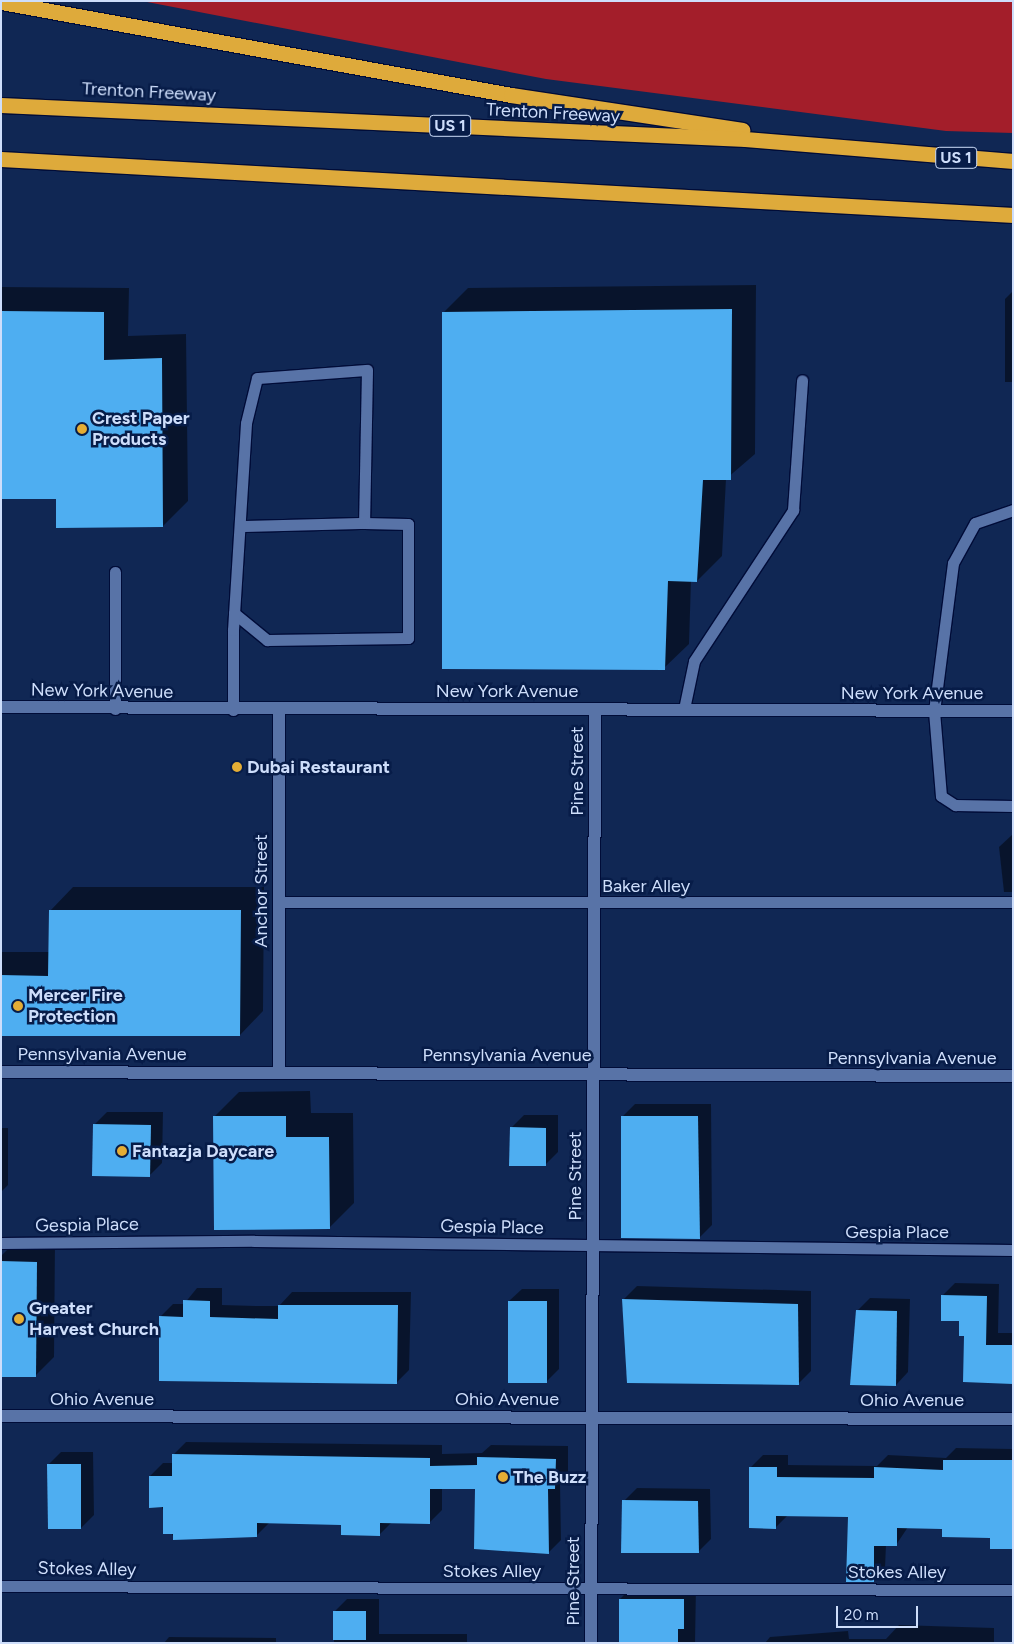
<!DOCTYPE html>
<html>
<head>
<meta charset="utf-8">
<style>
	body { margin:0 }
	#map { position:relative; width:1014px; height:1644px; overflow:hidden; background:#102754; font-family:Figtree,sans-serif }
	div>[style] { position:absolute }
	.forest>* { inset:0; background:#a31e2a }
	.shadow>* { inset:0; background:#0007 }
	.building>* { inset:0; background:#4eaef1 }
	.roads { filter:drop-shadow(1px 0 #000c38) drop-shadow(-1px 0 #000c38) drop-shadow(0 1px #000c38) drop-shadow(0 -1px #000c38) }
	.lane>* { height:11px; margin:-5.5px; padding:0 5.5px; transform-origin:5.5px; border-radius:5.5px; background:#5873a7 }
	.street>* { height:12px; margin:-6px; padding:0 6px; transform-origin:6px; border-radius:6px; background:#5873a7 }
	.secondary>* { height:12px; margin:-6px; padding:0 6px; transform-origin:6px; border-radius:6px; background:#5873a7 }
	.highway>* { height:15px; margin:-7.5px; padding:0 7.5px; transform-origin:7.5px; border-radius:7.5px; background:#deaa3b }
	.dots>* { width:14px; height:14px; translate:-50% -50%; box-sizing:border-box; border:2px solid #071c48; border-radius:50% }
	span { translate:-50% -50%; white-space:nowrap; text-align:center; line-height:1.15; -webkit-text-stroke:5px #071c48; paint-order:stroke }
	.shield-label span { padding:1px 4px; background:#071c48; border:1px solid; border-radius:4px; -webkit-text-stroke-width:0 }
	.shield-label { font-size:16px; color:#cedefb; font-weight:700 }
	.street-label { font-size:18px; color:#cedefb }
	.poi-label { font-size:18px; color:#cedefb; font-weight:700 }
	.left { translate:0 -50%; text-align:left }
	.frame { position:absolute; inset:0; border:2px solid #cedefb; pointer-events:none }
	.scale { position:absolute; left:836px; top:1606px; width:82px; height:22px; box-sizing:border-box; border:2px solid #cedefb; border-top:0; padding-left:6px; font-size:15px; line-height:18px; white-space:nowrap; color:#cedefb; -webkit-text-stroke:4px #071c48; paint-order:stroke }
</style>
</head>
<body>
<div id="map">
	<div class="forest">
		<i style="clip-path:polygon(142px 1px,1013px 1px,1013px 133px,946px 131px,546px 79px)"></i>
	</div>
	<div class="shadow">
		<i style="clip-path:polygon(756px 285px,755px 454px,726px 479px,722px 556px,697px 581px,691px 581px,689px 644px,664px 668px,443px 313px,468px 288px)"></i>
		<i style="clip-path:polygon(1px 287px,129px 288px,128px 336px,186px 334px,188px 501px,163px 526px,57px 498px,1px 497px)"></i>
		<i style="clip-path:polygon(1013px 291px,1013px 382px,1005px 382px,1005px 299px)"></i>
		<i style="clip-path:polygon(1013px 834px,1013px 892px,1004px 892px,999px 847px)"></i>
		<i style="clip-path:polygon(73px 887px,264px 887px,263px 1011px,240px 1035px,1px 1036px,1px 952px,50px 952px,50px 911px)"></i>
		<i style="clip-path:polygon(310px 1091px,311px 1113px,353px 1113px,354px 1203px,329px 1228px,215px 1116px,239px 1092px)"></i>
		<i style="clip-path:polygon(635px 1104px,711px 1104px,712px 1225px,699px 1238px,622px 1117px)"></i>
		<i style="clip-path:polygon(107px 1112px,163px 1112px,162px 1163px,149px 1176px,94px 1125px)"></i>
		<i style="clip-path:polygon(524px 1115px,558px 1115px,558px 1152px,545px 1165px,511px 1128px)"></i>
		<i style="clip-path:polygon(1px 1128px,8px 1128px,8px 1185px,1px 1192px)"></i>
		<i style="clip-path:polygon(15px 1242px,55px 1243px,54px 1357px,35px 1376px,1px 1376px,1px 1256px)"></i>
		<i style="clip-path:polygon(955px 1283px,999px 1284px,998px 1333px,1013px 1333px,1013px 1382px,942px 1296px)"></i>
		<i style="clip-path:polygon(637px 1286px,811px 1291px,811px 1371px,799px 1383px,624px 1299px)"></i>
		<i style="clip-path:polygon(197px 1288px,222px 1288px,222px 1305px,256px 1306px,279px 1306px,292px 1292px,411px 1292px,409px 1370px,396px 1383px,160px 1317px,173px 1304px,184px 1304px)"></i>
		<i style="clip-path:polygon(522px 1289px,559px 1289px,559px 1369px,546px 1382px,509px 1301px)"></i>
		<i style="clip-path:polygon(870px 1298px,910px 1299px,908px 1372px,896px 1385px,857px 1311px)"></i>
		<i style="clip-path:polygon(186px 1442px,442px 1445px,442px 1454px,482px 1453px,491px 1445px,568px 1446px,568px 1475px,560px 1482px,561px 1540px,548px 1553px,476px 1488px,442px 1487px,442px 1510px,429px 1523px,392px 1522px,379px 1535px,342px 1523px,269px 1523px,256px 1536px,174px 1539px,150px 1476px,163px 1463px,173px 1463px,173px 1455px)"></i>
		<i style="clip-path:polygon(956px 1448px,1013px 1449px,1013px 1548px,991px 1537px,944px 1527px,908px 1527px,896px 1545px,886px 1545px,885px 1568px,873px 1581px,849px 1516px,788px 1515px,776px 1527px,751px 1467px,763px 1455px,788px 1455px,788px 1465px,877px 1466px,888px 1455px,946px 1458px)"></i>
		<i style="clip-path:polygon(61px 1452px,93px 1452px,94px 1515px,81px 1528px,48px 1465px)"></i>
		<i style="clip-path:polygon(637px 1488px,710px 1489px,711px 1539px,698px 1552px,624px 1501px)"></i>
		<i style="clip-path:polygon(632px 1587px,696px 1587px,695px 1643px,620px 1643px,620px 1599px)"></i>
		<i style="clip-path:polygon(347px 1599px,379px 1599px,379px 1634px,467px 1634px,467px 1643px,334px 1643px,334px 1612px)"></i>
		<i style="clip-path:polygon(899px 1625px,994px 1628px,994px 1643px,765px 1643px,770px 1637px,848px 1631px,849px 1639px,886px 1639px)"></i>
		<i style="clip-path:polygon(169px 1637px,276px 1638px,276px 1643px,164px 1643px)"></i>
	</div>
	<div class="building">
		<i style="clip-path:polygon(732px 309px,731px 480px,703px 480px,697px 582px,668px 581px,665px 670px,442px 669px,442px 312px)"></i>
		<i style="clip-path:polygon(1px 311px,104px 312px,104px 360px,162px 358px,163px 527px,56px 528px,56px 499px,1px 499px)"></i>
		<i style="clip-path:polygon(49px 910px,241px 910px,240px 1036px,1px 1036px,1px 975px,48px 976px)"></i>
		<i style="clip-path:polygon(213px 1116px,286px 1116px,286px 1137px,329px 1137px,330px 1229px,214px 1230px)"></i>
		<i style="clip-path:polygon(621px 1116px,698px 1116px,700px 1239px,621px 1238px)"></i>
		<i style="clip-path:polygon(93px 1124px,151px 1125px,150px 1177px,92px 1176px)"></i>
		<i style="clip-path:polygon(510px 1127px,546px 1128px,546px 1166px,509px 1166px)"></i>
		<i style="clip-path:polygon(1px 1261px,37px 1262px,36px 1377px,1px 1377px)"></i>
		<i style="clip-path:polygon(941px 1295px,987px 1296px,986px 1345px,1013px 1345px,1013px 1384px,963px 1382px,964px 1336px,959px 1336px,959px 1321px,941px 1321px)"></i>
		<i style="clip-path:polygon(622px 1299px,798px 1304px,799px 1385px,627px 1383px)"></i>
		<i style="clip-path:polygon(183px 1300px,210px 1301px,210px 1317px,242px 1318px,278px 1319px,278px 1305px,398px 1305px,397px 1384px,159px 1381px,159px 1316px,183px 1317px)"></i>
		<i style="clip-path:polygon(508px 1301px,547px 1301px,547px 1383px,508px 1383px)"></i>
		<i style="clip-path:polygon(856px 1310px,897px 1311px,896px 1386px,850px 1385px)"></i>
		<i style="clip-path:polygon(172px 1454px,430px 1458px,430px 1466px,477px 1465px,477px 1457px,556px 1459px,555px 1489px,548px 1489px,549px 1554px,474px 1549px,475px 1489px,430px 1489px,430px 1524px,380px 1523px,380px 1536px,341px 1535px,341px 1525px,257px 1523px,257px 1537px,173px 1540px,173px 1534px,163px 1534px,163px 1507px,149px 1508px,149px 1476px,172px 1476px)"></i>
		<i style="clip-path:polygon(943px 1460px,1013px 1460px,1013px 1549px,990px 1549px,990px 1538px,942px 1537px,942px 1529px,897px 1528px,897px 1546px,874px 1546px,874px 1582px,846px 1582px,848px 1517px,776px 1516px,776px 1529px,749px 1528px,749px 1467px,777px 1467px,777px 1477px,874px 1478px,874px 1467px,943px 1470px)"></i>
		<i style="clip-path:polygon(47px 1464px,81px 1464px,81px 1529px,48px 1529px)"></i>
		<i style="clip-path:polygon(622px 1500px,698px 1501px,699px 1553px,621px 1553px)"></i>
		<i style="clip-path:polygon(619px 1599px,684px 1599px,684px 1629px,678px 1629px,678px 1643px,619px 1643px)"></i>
		<i style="clip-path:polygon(333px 1611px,366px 1611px,366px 1640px,333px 1640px)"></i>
	</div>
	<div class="roads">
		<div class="lane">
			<i style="left:1013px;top:510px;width:40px;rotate:161.1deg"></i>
			<i style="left:975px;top:523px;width:46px;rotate:118.8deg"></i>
			<i style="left:953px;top:563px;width:149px;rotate:97.3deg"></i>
			<i style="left:934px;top:711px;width:85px;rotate:85.3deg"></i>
			<i style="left:941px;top:796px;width:17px;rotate:33deg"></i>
			<i style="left:955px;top:805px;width:58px;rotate:1deg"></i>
			<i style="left:115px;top:572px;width:137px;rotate:90deg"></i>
			<i style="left:234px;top:613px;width:43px;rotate:39.3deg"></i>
			<i style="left:267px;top:640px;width:141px;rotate:-0.8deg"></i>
			<i style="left:408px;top:638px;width:114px;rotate:-90deg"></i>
			<i style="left:408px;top:524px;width:44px;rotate:-178.7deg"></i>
			<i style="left:684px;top:709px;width:49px;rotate:-78.2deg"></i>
			<i style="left:694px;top:661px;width:181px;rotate:-56.7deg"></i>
			<i style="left:793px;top:510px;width:130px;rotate:-86deg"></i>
			<i style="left:233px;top:710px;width:80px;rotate:-90deg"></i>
			<i style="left:233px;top:630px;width:207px;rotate:-86.4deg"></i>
			<i style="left:246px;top:423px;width:46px;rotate:-76.3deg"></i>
			<i style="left:257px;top:378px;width:110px;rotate:-4.2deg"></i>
			<i style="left:367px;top:370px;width:153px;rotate:91.1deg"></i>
			<i style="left:364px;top:523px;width:124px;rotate:178.6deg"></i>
			<i style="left:279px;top:902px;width:734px"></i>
			<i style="left:1px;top:1243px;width:253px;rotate:-0.5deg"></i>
			<i style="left:254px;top:1241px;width:759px;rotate:0.68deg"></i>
			<i style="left:1px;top:1586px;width:1012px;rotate:0.23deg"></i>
		</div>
		<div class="street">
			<i style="left:1px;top:1072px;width:1012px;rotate:0.23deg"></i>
			<i style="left:279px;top:1072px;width:363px;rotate:-90deg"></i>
			<i style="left:1px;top:1416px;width:1012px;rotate:0.17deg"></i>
			<i style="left:591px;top:1643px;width:934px;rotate:-89.75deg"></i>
		</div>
		<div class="secondary">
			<i style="left:1px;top:707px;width:1012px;rotate:0.23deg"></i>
		</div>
		<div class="highway">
			<i style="left:1px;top:2px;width:518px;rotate:10.33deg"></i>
			<i style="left:511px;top:95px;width:234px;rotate:8.6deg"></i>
			<i style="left:1px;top:105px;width:745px;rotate:2.62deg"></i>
			<i style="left:745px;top:139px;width:269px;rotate:4.7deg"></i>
			<i style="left:1px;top:159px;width:1014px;rotate:3.17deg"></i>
		</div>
	</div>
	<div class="dots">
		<i style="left:82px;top:429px;background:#e4ad35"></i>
		<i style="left:237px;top:767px;background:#e4ad35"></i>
		<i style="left:18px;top:1006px;background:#e4ad35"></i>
		<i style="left:122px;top:1151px;background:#e4ad35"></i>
		<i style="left:19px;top:1319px;background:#e4ad35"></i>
		<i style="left:503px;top:1477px;background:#e4ad35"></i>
	</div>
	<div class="shield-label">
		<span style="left:450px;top:126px">US 1</span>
		<span style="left:956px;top:158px">US 1</span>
	</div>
	<div class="street-label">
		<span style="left:149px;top:92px;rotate:3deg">Trenton Freeway</span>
		<span style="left:553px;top:113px;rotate:3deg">Trenton Freeway</span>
		<span style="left:102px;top:691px;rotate:1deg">New York Avenue</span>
		<span style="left:507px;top:691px">New York Avenue</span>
		<span style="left:912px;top:693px">New York Avenue</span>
		<span style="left:577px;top:771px;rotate:-90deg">Pine Street</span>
		<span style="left:646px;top:886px">Baker Alley</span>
		<span style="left:261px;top:891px;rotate:-90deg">Anchor Street</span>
		<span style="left:102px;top:1054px">Pennsylvania Avenue</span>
		<span style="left:507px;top:1055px">Pennsylvania Avenue</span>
		<span style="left:912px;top:1058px">Pennsylvania Avenue</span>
		<span style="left:575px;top:1176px;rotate:-90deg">Pine Street</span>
		<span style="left:87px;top:1225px;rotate:-1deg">Gespia Place</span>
		<span style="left:492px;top:1227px;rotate:1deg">Gespia Place</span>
		<span style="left:897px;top:1232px">Gespia Place</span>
		<span style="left:102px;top:1399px">Ohio Avenue</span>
		<span style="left:507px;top:1399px">Ohio Avenue</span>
		<span style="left:912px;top:1400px">Ohio Avenue</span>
		<span style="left:87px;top:1569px;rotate:1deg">Stokes Alley</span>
		<span style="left:492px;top:1571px">Stokes Alley</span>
		<span style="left:897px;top:1572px">Stokes Alley</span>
		<span style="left:573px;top:1581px;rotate:-90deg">Pine Street</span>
	</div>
	<div class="poi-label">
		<span class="left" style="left:92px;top:429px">Crest Paper<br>Products</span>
		<span class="left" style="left:247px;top:767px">Dubai Restaurant</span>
		<span class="left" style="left:28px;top:1006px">Mercer Fire<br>Protection</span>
		<span class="left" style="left:132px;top:1151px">Fantazja Daycare</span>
		<span class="left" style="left:29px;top:1319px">Greater<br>Harvest Church</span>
		<span class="left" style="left:513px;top:1477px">The Buzz</span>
	</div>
	<div class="frame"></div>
	<div class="scale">20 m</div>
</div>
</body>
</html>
